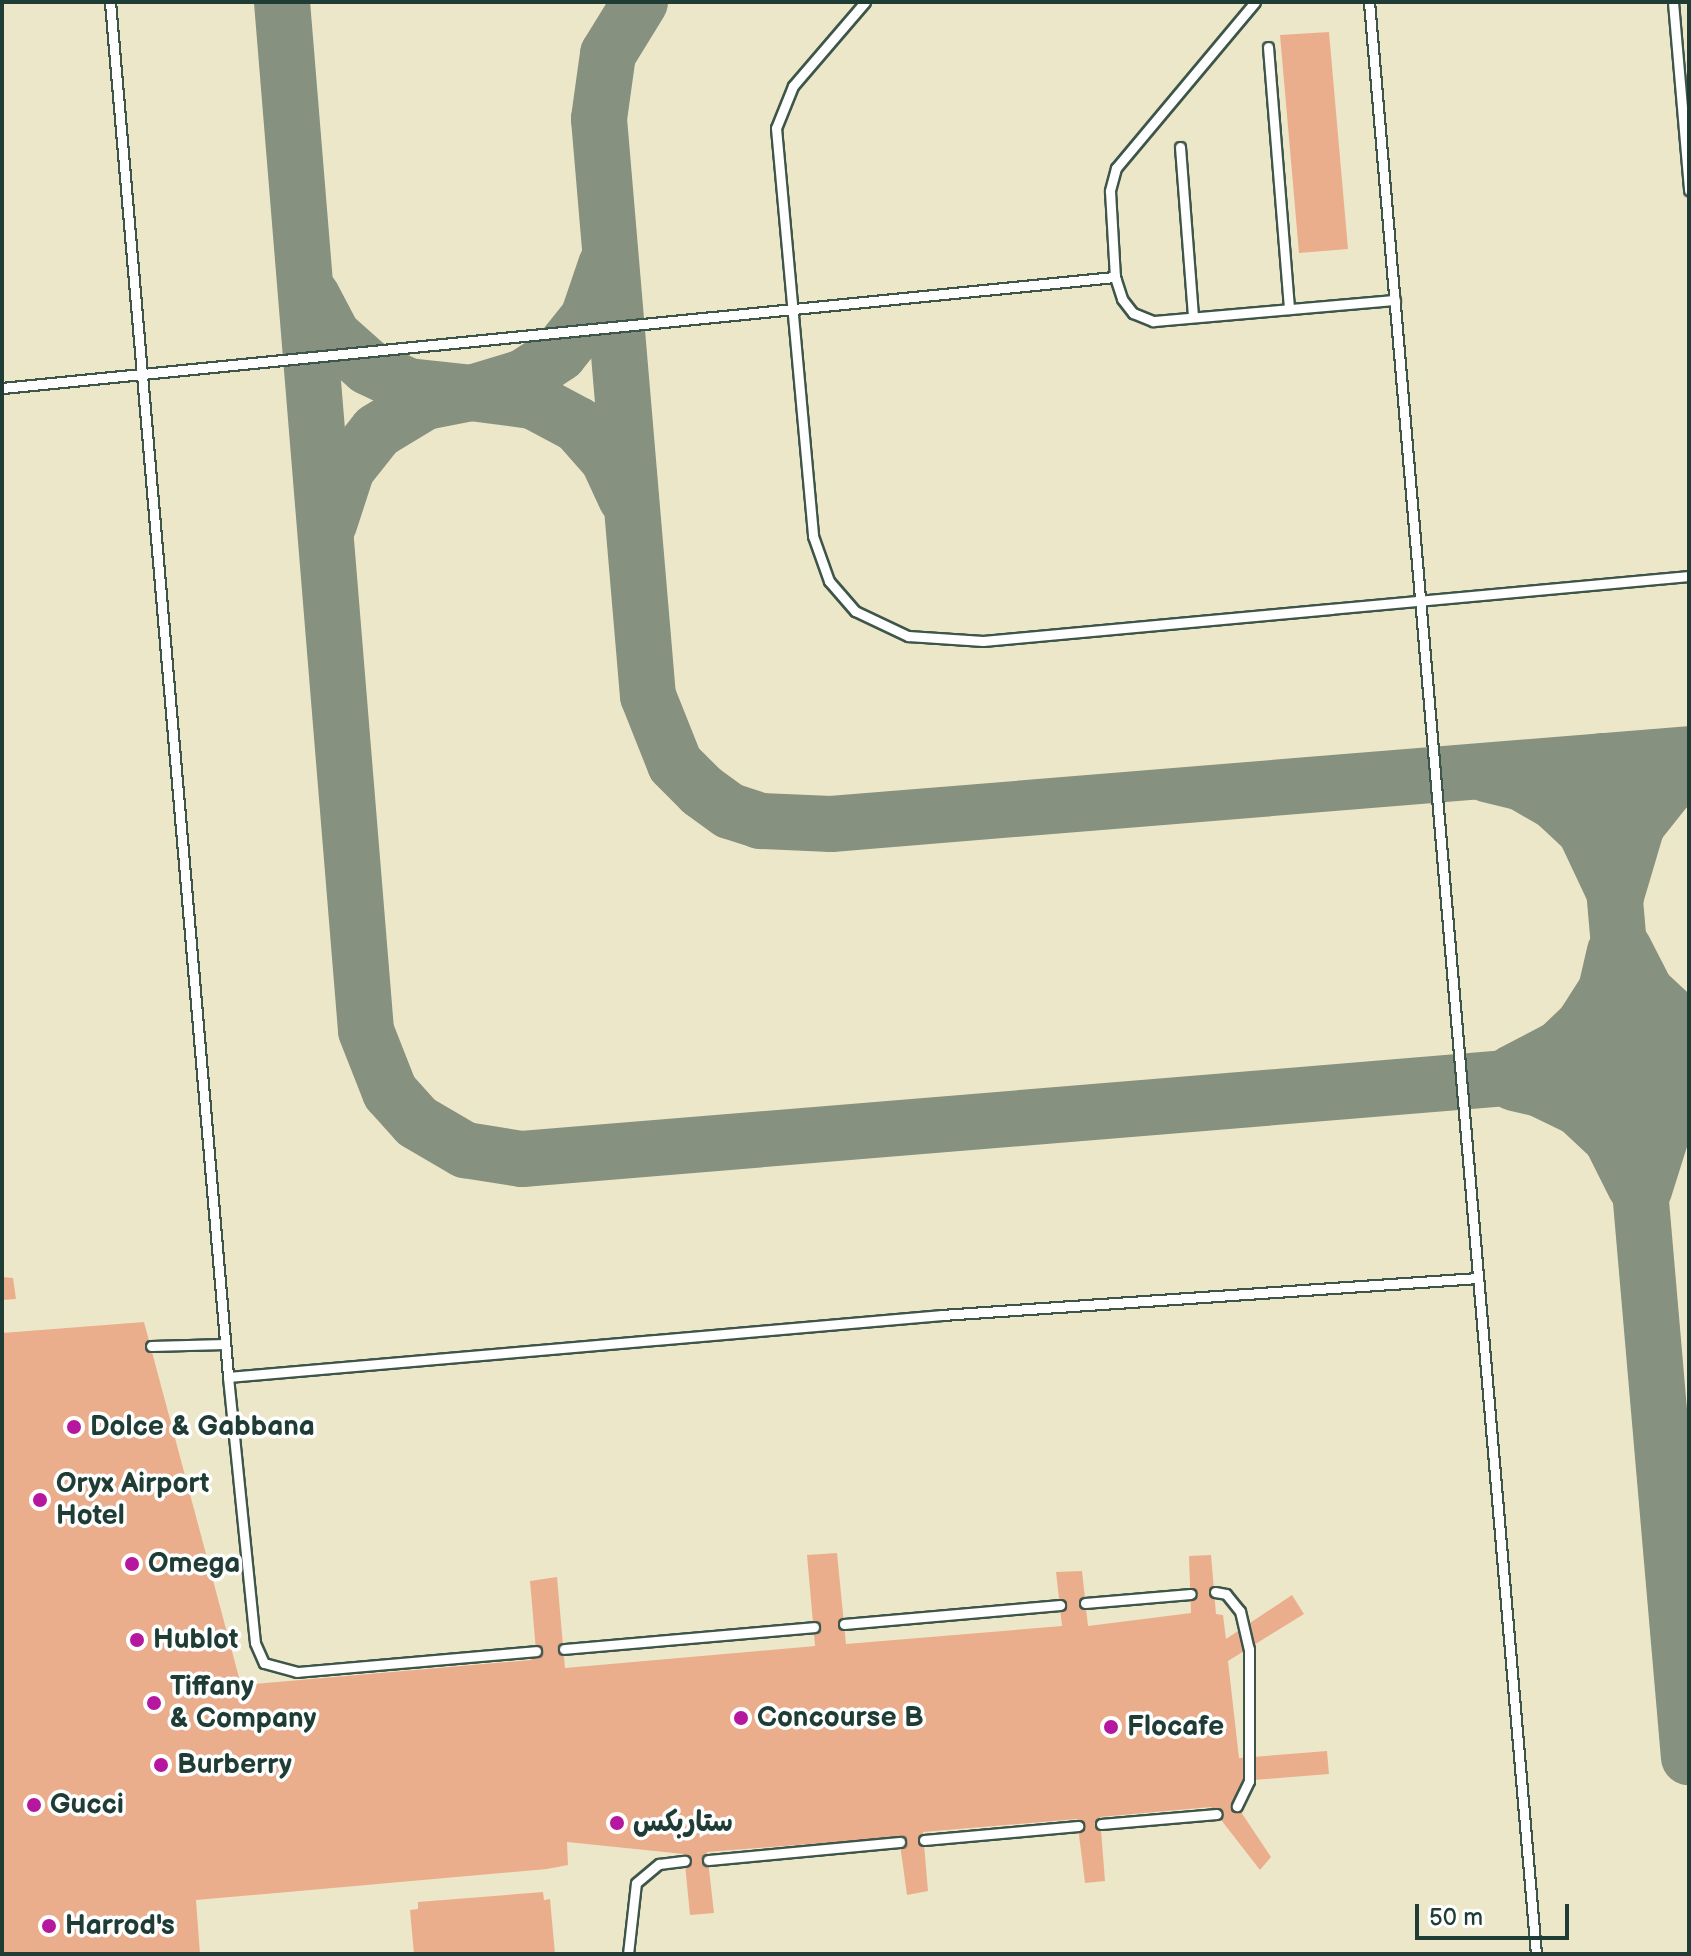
<!DOCTYPE html>
<html>
<head>
<meta charset="utf-8">
<style>
	body { margin:0 }
	#map { position:relative; width:1691px; height:1956px; overflow:hidden; background:#ede7ca; font-family:"Balsamiq Sans","Playpen Sans Arabic",sans-serif }
	div>[style] { position:absolute }
	.taxiway>* { height:56px; margin:-28px; padding:0 28px; transform-origin:28px; border-radius:28px; background:#86927f }
	.building>* { inset:0; background:#ebae8d }
	.roads { filter:drop-shadow(2px 0 #3e564a) drop-shadow(-2px 0 #3e564a) drop-shadow(0 2px #3e564a) drop-shadow(0 -2px #3e564a) }
	.lane>* { height:9px; margin:-4.5px; padding:0 4.5px; transform-origin:4.5px; border-radius:4.5px; background:#fff }
	.dots>* { width:22px; height:22px; translate:-50% -50%; box-sizing:border-box; border:4px solid #fff; border-radius:50% }
	span { translate:-50% -50%; white-space:nowrap; text-align:center; line-height:1.15; -webkit-text-stroke:7px #fff; paint-order:stroke }
	.poi-label { font-size:28px; color:#1f3d34; font-weight:700 }
	.left { translate:0 -50%; text-align:left }
	.frame { position:absolute; inset:0; border:4px solid #1f3d34; pointer-events:none }
	.scale { position:absolute; left:1415px; top:1904px; width:154px; height:36px; box-sizing:border-box; border:4px solid #1f3d34; border-top:0; padding-left:10px; font-size:24px; line-height:28px; white-space:nowrap; color:#1f3d34; -webkit-text-stroke:6px #fff; paint-order:stroke }
</style>
</head>
<body>
<div id="map">
	<div class="taxiway">
		<i style="left:282px;top:2px;width:1032px;rotate:85.33deg"></i>
		<i style="left:366px;top:1031px;width:66px;rotate:68.5deg"></i>
		<i style="left:390px;top:1092px;width:40px;rotate:48deg"></i>
		<i style="left:417px;top:1122px;width:56px;rotate:30.3deg"></i>
		<i style="left:465px;top:1150px;width:58px;rotate:9deg"></i>
		<i style="left:522px;top:1159px;width:1171px;rotate:-4.7deg"></i>
		<i style="left:640px;top:2px;width:61px;rotate:121.6deg"></i>
		<i style="left:608px;top:54px;width:66px;rotate:97.9deg"></i>
		<i style="left:599px;top:119px;width:579px;rotate:85.15deg"></i>
		<i style="left:648px;top:696px;width:73px;rotate:68.3deg"></i>
		<i style="left:675px;top:764px;width:38px;rotate:45deg"></i>
		<i style="left:702px;top:791px;width:34px;rotate:36deg"></i>
		<i style="left:730px;top:811px;width:32px;rotate:18deg"></i>
		<i style="left:760px;top:821px;width:71px;rotate:2.4deg"></i>
		<i style="left:831px;top:824px;width:861px;rotate:-4.66deg"></i>
		<i style="left:312px;top:296px;width:45px;rotate:62.3deg"></i>
		<i style="left:333px;top:336px;width:47px;rotate:41.5deg"></i>
		<i style="left:368px;top:367px;width:44px;rotate:25.4deg"></i>
		<i style="left:408px;top:386px;width:63px;rotate:6.3deg"></i>
		<i style="left:471px;top:393px;width:55px;rotate:-16.8deg"></i>
		<i style="left:524px;top:377px;width:42px;rotate:-33.3deg"></i>
		<i style="left:559px;top:354px;width:46px;rotate:-51.1deg"></i>
		<i style="left:588px;top:318px;width:56px;rotate:-71.2deg"></i>
		<i style="left:329px;top:524px;width:58px;rotate:-71.9deg"></i>
		<i style="left:347px;top:469px;width:48px;rotate:-51.7deg"></i>
		<i style="left:377px;top:431px;width:56px;rotate:-31.1deg"></i>
		<i style="left:425px;top:402px;width:47px;rotate:-11.1deg"></i>
		<i style="left:471px;top:393px;width:63px;rotate:7.4deg"></i>
		<i style="left:533px;top:401px;width:51px;rotate:28.1deg"></i>
		<i style="left:578px;top:425px;width:45px;rotate:48.6deg"></i>
		<i style="left:608px;top:459px;width:43px;rotate:65.2deg"></i>
		<i style="left:1603px;top:761px;width:1000px;rotate:85.07deg"></i>
		<i style="left:1486px;top:774px;width:37px;rotate:14deg"></i>
		<i style="left:1522px;top:783px;width:38px;rotate:30deg"></i>
		<i style="left:1555px;top:802px;width:41px;rotate:43deg"></i>
		<i style="left:1585px;top:830px;width:73px;rotate:64.8deg"></i>
		<i style="left:1616px;top:896px;width:74px;rotate:-73.5deg"></i>
		<i style="left:1637px;top:825px;width:48px;rotate:-51.7deg"></i>
		<i style="left:1667px;top:787px;width:27px;rotate:-34deg"></i>
		<i style="left:1624px;top:949px;width:48px;rotate:62.9deg"></i>
		<i style="left:1646px;top:992px;width:59px;rotate:42.9deg"></i>
		<i style="left:1512px;top:1073px;width:54px;rotate:-27.5deg"></i>
		<i style="left:1560px;top:1048px;width:32px;rotate:-44deg"></i>
		<i style="left:1583px;top:1026px;width:43px;rotate:-57.4deg"></i>
		<i style="left:1606px;top:990px;width:39px;rotate:-77deg"></i>
		<i style="left:1514px;top:1083px;width:27px;rotate:13deg"></i>
		<i style="left:1540px;top:1089px;width:43px;rotate:26deg"></i>
		<i style="left:1579px;top:1108px;width:44px;rotate:43.2deg"></i>
		<i style="left:1611px;top:1138px;width:54px;rotate:63.4deg"></i>
		<i style="left:1644px;top:1190px;width:60px;rotate:-72.5deg"></i>
		<i style="left:1662px;top:1133px;width:42px;rotate:-49.8deg"></i>
	</div>
	<div class="building">
		<i style="clip-path:polygon(1329px 32px,1348px 249px,1299px 253px,1280px 35px)"></i>
		<i style="clip-path:polygon(2px 1277px,13px 1278px,16px 1299px,2px 1300px)"></i>
		<i style="clip-path:polygon(144px 1322px,241px 1685px,531px 1660px,536px 1651px,530px 1581px,557px 1577px,565px 1668px,815px 1646px,807px 1555px,837px 1553px,846px 1644px,1062px 1626px,1056px 1572px,1082px 1571px,1088px 1626px,1191px 1613px,1189px 1556px,1211px 1555px,1216px 1614px,1223px 1615px,1226px 1639px,1292px 1595px,1304px 1614px,1228px 1661px,1239px 1758px,1327px 1751px,1329px 1774px,1241px 1781px,1244px 1804px,1237px 1806px,1271px 1857px,1260px 1870px,1211px 1807px,1100px 1817px,1105px 1881px,1085px 1883px,1077px 1819px,923px 1832px,928px 1891px,907px 1895px,899px 1837px,707px 1852px,714px 1913px,690px 1915px,684px 1854px,567px 1842px,568px 1865px,547px 1869px,196px 1900px,200px 1954px,2px 1954px,2px 1333px)"></i>
		<i style="clip-path:polygon(543px 1892px,544px 1900px,550px 1899px,555px 1954px,414px 1954px,410px 1910px,418px 1909px,418px 1902px)"></i>
	</div>
	<div class="roads">
		<div class="lane">
			<i style="left:110px;top:2px;width:1380px;rotate:85.09deg"></i>
			<i style="left:228px;top:1377px;width:717px;rotate:-4.96deg"></i>
			<i style="left:942px;top:1315px;width:537px;rotate:-3.95deg"></i>
			<i style="left:865px;top:2px;width:111px;rotate:130.6deg"></i>
			<i style="left:793px;top:86px;width:45px;rotate:112deg"></i>
			<i style="left:776px;top:128px;width:410px;rotate:84.8deg"></i>
			<i style="left:813px;top:536px;width:48px;rotate:70.4deg"></i>
			<i style="left:829px;top:581px;width:40px;rotate:49deg"></i>
			<i style="left:855px;top:611px;width:59px;rotate:25.3deg"></i>
			<i style="left:908px;top:636px;width:75px;rotate:3.8deg"></i>
			<i style="left:983px;top:641px;width:709px;rotate:-5.26deg"></i>
			<i style="left:1255px;top:2px;width:217px;rotate:129.9deg"></i>
			<i style="left:1116px;top:168px;width:24px;rotate:105deg"></i>
			<i style="left:1110px;top:191px;width:86px;rotate:86.7deg"></i>
			<i style="left:1115px;top:277px;width:23px;rotate:72deg"></i>
			<i style="left:1122px;top:299px;width:18px;rotate:52deg"></i>
			<i style="left:1133px;top:313px;width:22px;rotate:22deg"></i>
			<i style="left:1153px;top:321px;width:243px;rotate:-5deg"></i>
			<i style="left:1369px;top:2px;width:1959px;rotate:85.11deg"></i>
			<i style="left:1673px;top:2px;width:189px;rotate:85.1deg"></i>
			<i style="left:1268px;top:47px;width:263px;rotate:85.4deg"></i>
			<i style="left:1180px;top:147px;width:170px;rotate:85.6deg"></i>
			<i style="left:2px;top:388px;width:1119px;rotate:-5.7deg"></i>
			<i style="left:151px;top:1346px;width:74px;rotate:-1.5deg"></i>
			<i style="left:228px;top:1377px;width:267px;rotate:84.2deg"></i>
			<i style="left:255px;top:1643px;width:22px;rotate:66deg"></i>
			<i style="left:264px;top:1663px;width:34px;rotate:15deg"></i>
			<i style="left:297px;top:1672px;width:240px;rotate:-5deg"></i>
			<i style="left:1215px;top:1592px;width:11px;rotate:10deg"></i>
			<i style="left:1226px;top:1594px;width:22px;rotate:51deg"></i>
			<i style="left:1240px;top:1611px;width:39px;rotate:77deg"></i>
			<i style="left:1249px;top:1649px;width:132px;rotate:90deg"></i>
			<i style="left:1249px;top:1781px;width:28px;rotate:116deg"></i>
			<i style="left:1085px;top:1603px;width:106px;rotate:-4.9deg"></i>
			<i style="left:844px;top:1624px;width:217px;rotate:-5deg"></i>
			<i style="left:564px;top:1649px;width:251px;rotate:-5deg"></i>
			<i style="left:1101px;top:1824px;width:116px;rotate:-4.9deg"></i>
			<i style="left:924px;top:1840px;width:155px;rotate:-5.2deg"></i>
			<i style="left:708px;top:1860px;width:193px;rotate:-5.4deg"></i>
			<i style="left:628px;top:1954px;width:71px;rotate:-83.6deg"></i>
			<i style="left:636px;top:1883px;width:30px;rotate:-40deg"></i>
			<i style="left:659px;top:1864px;width:26px;rotate:-7deg"></i>
		</div>
	</div>
	<div class="dots">
		<i style="left:74px;top:1427px;background:#b5179e"></i>
		<i style="left:40px;top:1500px;background:#b5179e"></i>
		<i style="left:132px;top:1564px;background:#b5179e"></i>
		<i style="left:137px;top:1640px;background:#b5179e"></i>
		<i style="left:154px;top:1703px;background:#b5179e"></i>
		<i style="left:741px;top:1718px;background:#b5179e"></i>
		<i style="left:1111px;top:1727px;background:#b5179e"></i>
		<i style="left:161px;top:1765px;background:#b5179e"></i>
		<i style="left:34px;top:1805px;background:#b5179e"></i>
		<i style="left:617px;top:1823px;background:#b5179e"></i>
		<i style="left:49px;top:1926px;background:#b5179e"></i>
	</div>
	<div class="poi-label">
		<span class="left" style="left:90px;top:1427px">Dolce &amp; Gabbana</span>
		<span class="left" style="left:56px;top:1500px">Oryx Airport<br>Hotel</span>
		<span class="left" style="left:148px;top:1564px">Omega</span>
		<span class="left" style="left:153px;top:1640px">Hublot</span>
		<span class="left" style="left:170px;top:1703px">Tiffany<br>&amp; Company</span>
		<span class="left" style="left:757px;top:1718px">Concourse B</span>
		<span class="left" style="left:1127px;top:1727px">Flocafe</span>
		<span class="left" style="left:177px;top:1765px">Burberry</span>
		<span class="left" style="left:50px;top:1805px">Gucci</span>
		<span class="left" style="left:633px;top:1823px">ستاربكس</span>
		<span class="left" style="left:65px;top:1926px">Harrod's</span>
	</div>
	<div class="frame"></div>
	<div class="scale">50 m</div>
</div>
</body>
</html>
